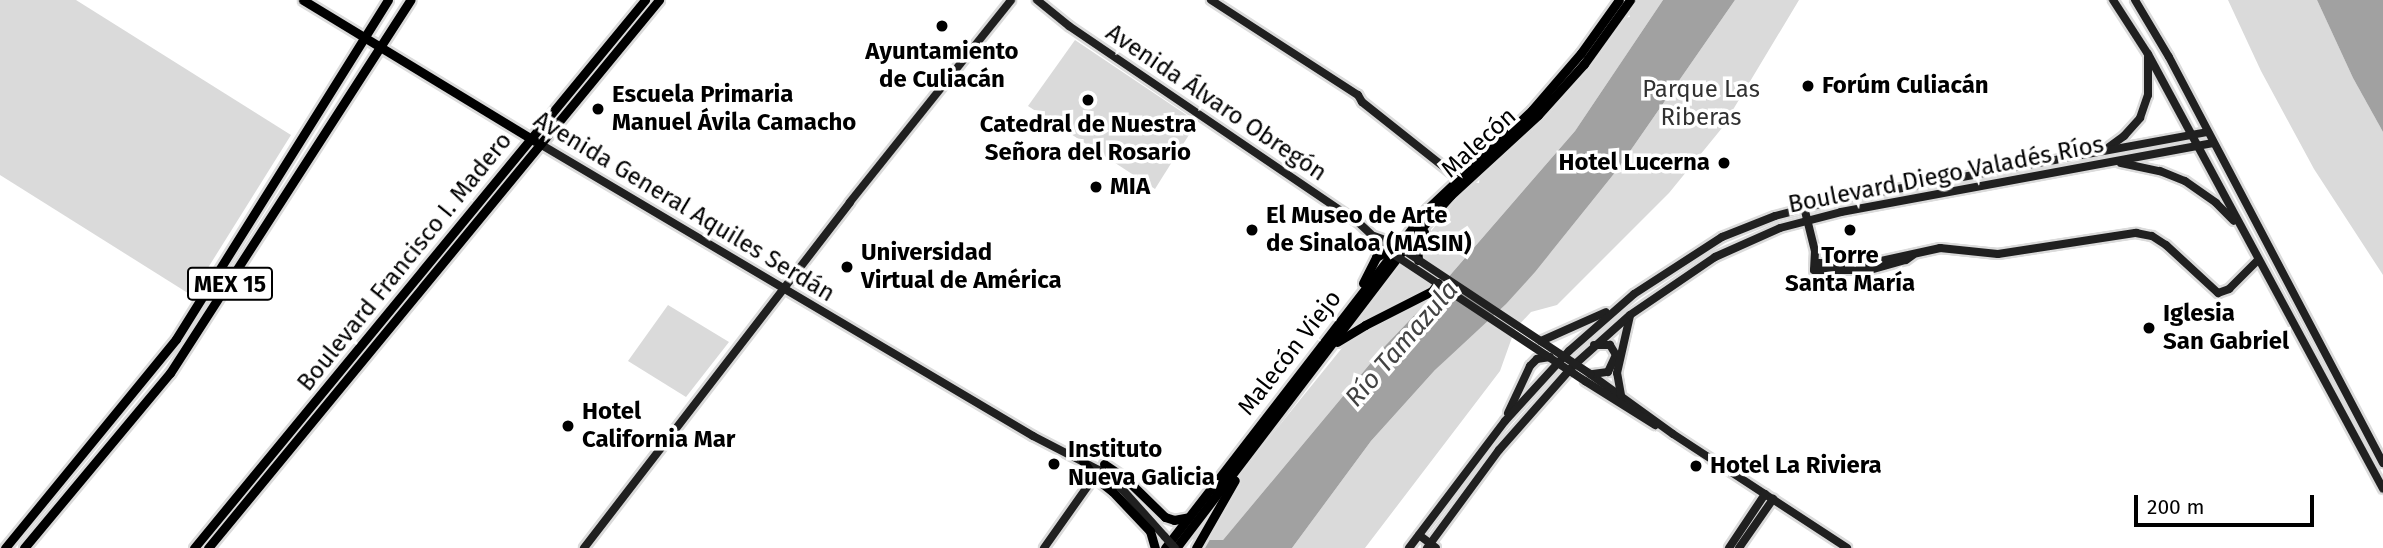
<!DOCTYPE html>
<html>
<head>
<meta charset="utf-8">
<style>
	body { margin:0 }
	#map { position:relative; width:2383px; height:548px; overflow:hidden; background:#fff; font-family:"Fira Sans",sans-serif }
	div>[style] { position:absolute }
	.green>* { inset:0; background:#dadada }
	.water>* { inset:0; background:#a1a1a1 }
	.roads { filter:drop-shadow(2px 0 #dbdbdb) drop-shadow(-2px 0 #dbdbdb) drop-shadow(0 2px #dbdbdb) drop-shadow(0 -2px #dbdbdb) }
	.secondary>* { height:8px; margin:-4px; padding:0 4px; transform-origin:4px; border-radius:4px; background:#202020 }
	.primary>* { height:9px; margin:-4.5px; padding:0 4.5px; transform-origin:4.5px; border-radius:4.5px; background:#000 }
	.secondary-bridge>* { height:8px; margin:-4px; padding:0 4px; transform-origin:4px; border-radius:4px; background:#202020 }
	.dots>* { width:19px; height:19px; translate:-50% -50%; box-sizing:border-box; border:4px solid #fff; border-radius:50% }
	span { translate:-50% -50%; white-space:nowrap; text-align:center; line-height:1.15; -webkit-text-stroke:7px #fff; paint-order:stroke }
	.shield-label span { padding:2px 5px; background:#fff; border:2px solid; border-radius:5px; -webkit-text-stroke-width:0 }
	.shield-label { font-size:23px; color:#000; font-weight:700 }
	.poi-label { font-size:24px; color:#000; font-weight:700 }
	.left { translate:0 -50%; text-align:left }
	.right { translate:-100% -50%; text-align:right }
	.park-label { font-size:24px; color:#313131 }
	.street-label { font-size:24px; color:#000 }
	.water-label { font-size:26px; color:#424242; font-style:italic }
	.scale { position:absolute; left:2134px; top:495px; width:180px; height:32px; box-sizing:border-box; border:4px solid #000; border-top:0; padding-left:9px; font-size:21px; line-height:24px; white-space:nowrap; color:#000; -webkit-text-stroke:5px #fff; paint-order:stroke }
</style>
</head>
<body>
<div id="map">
	<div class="green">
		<i style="clip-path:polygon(0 0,76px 0,291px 135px,191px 295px,0 175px)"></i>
		<i style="clip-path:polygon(1635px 0,1663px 0,1575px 131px,1426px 303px,1384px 347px,1223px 540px,1208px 540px,1203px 546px,1198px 543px,1190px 536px,1346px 343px,1348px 328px,1413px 239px,1423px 241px,1471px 182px,1479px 183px,1480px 175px,1537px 121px,1623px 18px,1630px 17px,1628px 10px)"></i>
		<i style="clip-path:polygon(1735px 0,1799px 0,1722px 128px,1669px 193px,1557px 305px,1531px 312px,1515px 329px,1500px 371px,1365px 548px,1292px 548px,1371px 441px,1435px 370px,1551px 252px,1617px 170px)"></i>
		<i style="clip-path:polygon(2228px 0,2317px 0,2353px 78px,2383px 132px,2383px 275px,2314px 169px,2261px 71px)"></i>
		<i style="clip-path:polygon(1075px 40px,1197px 122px,1155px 189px,1028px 106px)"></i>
		<i style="clip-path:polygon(668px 305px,729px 342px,686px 397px,628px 361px)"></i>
	</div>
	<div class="water">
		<i style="clip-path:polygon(1663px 0,1735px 0,1617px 170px,1535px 272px,1506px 304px,1435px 370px,1371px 441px,1292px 548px,1204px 548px,1208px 540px,1223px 540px,1384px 347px,1426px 303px,1575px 131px)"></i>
		<i style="clip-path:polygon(2317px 0,2383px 0,2383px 132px,2353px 78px)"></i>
	</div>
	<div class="roads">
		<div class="secondary">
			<i style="left:1037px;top:0;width:41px;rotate:39.1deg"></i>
			<i style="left:1069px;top:26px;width:351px;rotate:34.2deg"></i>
			<i style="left:1359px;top:223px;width:42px;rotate:43.1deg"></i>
			<i style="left:1211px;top:0;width:175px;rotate:32.9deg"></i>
			<i style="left:1358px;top:95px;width:8px;rotate:60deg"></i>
			<i style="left:1362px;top:102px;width:122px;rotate:38.4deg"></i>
			<i style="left:2113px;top:0;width:64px;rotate:57.1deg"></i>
			<i style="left:2148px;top:54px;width:494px;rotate:61.6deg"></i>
			<i style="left:2135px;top:0;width:66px;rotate:59.2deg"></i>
			<i style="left:2169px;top:57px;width:459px;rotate:62.2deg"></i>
			<i style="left:540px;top:144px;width:573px;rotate:30.64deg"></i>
			<i style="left:1033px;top:436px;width:74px;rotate:27.3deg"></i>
			<i style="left:1099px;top:470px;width:30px;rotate:40deg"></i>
			<i style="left:1122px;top:489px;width:64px;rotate:48.1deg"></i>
			<i style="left:2109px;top:147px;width:19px;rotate:-36deg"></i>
			<i style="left:2124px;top:136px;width:24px;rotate:-48deg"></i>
			<i style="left:2140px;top:118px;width:24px;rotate:-71deg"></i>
			<i style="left:2148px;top:95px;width:38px;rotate:-90deg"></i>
			<i style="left:2121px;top:163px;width:40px;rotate:12deg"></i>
			<i style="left:2160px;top:171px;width:27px;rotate:22deg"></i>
			<i style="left:2185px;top:181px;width:38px;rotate:35deg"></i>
			<i style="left:2216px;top:203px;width:25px;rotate:45deg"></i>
			<i style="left:1804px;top:207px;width:45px;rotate:76deg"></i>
			<i style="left:1815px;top:251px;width:19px;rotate:93deg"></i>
			<i style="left:1814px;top:270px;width:56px"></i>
			<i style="left:1870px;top:270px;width:37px;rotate:-16deg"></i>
			<i style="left:1906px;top:260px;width:9px;rotate:-36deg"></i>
			<i style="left:1374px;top:236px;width:20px;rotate:20deg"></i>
			<i style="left:1815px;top:263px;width:57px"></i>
			<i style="left:1872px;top:263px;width:70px;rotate:-12.4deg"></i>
			<i style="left:1940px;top:248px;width:58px;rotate:5.9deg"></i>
			<i style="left:1998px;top:254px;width:140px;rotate:-8.7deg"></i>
			<i style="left:2136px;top:233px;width:16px;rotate:11deg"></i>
			<i style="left:2152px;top:236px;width:17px;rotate:33deg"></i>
			<i style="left:2166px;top:245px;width:71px;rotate:42.7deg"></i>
			<i style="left:2218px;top:293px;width:12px;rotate:-20deg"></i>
			<i style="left:2229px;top:289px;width:41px;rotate:-45deg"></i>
			<i style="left:1541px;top:341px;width:71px;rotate:-24deg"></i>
			<i style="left:1590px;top:374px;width:102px;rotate:35.9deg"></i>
			<i style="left:1673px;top:434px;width:208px;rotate:33.2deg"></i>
			<i style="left:1593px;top:374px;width:15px;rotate:-8deg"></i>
			<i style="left:1608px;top:372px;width:19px;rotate:-65deg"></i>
			<i style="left:1616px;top:355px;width:12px;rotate:-121deg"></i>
			<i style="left:1610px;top:345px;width:16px;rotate:180deg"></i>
			<i style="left:1585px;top:381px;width:83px;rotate:32.2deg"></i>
			<i style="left:1621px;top:395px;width:22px;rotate:-100deg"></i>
			<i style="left:1617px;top:373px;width:58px;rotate:-77.2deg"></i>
			<i style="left:1508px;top:413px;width:52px;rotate:-64.9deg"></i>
			<i style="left:1530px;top:366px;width:10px;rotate:-45deg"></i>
			<i style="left:1537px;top:359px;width:13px;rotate:-9deg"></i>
			<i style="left:1419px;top:535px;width:21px;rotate:37deg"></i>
			<i style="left:584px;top:548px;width:436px;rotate:-52.4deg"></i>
			<i style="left:850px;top:202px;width:258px;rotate:-51.4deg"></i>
			<i style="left:1044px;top:548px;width:92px;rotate:-54.8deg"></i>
			<i style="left:1409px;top:548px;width:159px;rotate:-52.9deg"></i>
			<i style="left:1505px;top:421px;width:95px;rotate:-47.6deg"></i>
			<i style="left:1569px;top:351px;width:86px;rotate:-41.2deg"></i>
			<i style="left:1634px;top:294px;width:105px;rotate:-32.9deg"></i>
			<i style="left:1722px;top:237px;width:57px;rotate:-21.6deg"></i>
			<i style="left:1775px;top:216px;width:64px;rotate:-14.5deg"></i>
			<i style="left:1837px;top:200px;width:376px;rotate:-10.4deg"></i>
			<i style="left:1427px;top:548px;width:122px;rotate:-53.7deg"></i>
			<i style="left:1499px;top:450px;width:112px;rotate:-48.6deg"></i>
			<i style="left:1573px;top:366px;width:76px;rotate:-41.8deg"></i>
			<i style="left:1630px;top:315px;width:103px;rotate:-34.3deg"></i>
			<i style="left:1715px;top:257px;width:71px;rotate:-24deg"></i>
			<i style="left:1780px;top:228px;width:63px;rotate:-14.7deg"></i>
			<i style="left:1841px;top:212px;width:377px;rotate:-10.5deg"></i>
			<i style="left:1729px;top:548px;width:65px;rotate:-56.3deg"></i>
			<i style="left:1739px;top:548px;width:60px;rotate:-55.2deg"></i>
		</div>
		<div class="primary">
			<i style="left:303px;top:0;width:271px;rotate:31.3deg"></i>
			<i style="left:1418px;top:260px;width:16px;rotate:-94deg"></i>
			<i style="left:1417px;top:244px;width:14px;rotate:-60deg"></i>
			<i style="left:1363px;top:283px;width:29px;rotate:-63deg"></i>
			<i style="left:1376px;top:257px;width:13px;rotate:-27deg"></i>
			<i style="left:1337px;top:342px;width:33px;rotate:-31deg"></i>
			<i style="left:1365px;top:325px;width:75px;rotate:-26.9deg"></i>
			<i style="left:1432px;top:291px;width:10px;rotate:-53deg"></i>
			<i style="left:1083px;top:461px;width:19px;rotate:55deg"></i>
			<i style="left:1094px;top:477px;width:23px;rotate:38deg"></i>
			<i style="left:1112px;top:491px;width:55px;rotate:46.5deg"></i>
			<i style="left:1150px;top:531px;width:18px;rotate:74deg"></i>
			<i style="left:1104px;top:464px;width:25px;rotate:34deg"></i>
			<i style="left:1125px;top:478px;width:56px;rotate:44.3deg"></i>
			<i style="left:1165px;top:517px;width:9px;rotate:18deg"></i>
			<i style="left:1174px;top:520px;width:15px;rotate:-11deg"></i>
			<i style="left:5px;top:548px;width:270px;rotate:-50.7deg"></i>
			<i style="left:176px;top:339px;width:400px;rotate:-58deg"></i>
			<i style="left:24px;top:548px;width:228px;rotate:-50.2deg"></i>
			<i style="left:170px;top:373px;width:444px;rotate:-57.2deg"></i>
			<i style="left:194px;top:548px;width:710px;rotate:-50.55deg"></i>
			<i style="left:208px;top:548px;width:710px;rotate:-50.55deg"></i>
			<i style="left:1165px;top:548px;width:428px;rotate:-52.3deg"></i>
			<i style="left:1427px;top:209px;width:144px;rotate:-43.3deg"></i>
			<i style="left:1532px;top:110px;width:75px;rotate:-49.3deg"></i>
			<i style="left:1581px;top:53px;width:65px;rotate:-54.4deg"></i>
			<i style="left:1176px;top:548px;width:383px;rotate:-52.7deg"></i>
			<i style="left:1408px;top:243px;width:64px;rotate:-48.1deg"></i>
			<i style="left:1451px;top:195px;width:118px;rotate:-42.6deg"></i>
			<i style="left:1538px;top:115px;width:69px;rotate:-48deg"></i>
			<i style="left:1584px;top:64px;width:79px;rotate:-54.3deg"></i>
			<i style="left:1196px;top:548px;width:78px;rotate:-60.2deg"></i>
		</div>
	</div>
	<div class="secondary-bridge">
		<i style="left:1393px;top:243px;width:237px;rotate:33.6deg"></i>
		<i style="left:1390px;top:252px;width:234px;rotate:33.5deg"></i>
		<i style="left:1165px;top:537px;width:15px;rotate:48deg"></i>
	</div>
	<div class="dots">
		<i style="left:942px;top:26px;background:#000"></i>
		<i style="left:1808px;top:86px;background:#000"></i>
		<i style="left:1088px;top:100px;background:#000"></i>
		<i style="left:598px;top:109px;background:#000"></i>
		<i style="left:1724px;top:163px;background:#000"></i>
		<i style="left:1096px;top:187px;background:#000"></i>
		<i style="left:1252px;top:230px;background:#000"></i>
		<i style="left:1850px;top:230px;background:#000"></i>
		<i style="left:847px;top:267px;background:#000"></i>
		<i style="left:2149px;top:328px;background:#000"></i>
		<i style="left:568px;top:426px;background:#000"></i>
		<i style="left:1054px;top:464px;background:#000"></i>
		<i style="left:1696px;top:466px;background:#000"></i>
	</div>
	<div class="shield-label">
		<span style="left:230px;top:284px">MEX 15</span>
	</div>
	<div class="poi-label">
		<span style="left:942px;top:66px">Ayuntamiento<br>de Culiacán</span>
		<span class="left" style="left:1822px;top:86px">Forúm Culiacán</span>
		<span class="left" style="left:612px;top:109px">Escuela Primaria<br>Manuel Ávila Camacho</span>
		<span style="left:1088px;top:139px">Catedral de Nuestra<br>Señora del Rosario</span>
		<span class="right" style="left:1710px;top:163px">Hotel Lucerna</span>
		<span class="left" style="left:1110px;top:187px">MIA</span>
		<span class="left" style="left:1266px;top:230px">El Museo de Arte<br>de Sinaloa (MASIN)</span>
		<span class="left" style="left:861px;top:267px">Universidad<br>Virtual de América</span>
		<span style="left:1850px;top:270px">Torre<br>Santa María</span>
		<span class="left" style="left:2163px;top:328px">Iglesia<br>San Gabriel</span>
		<span class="left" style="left:582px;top:426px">Hotel<br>California Mar</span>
		<span class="left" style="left:1068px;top:464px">Instituto<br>Nueva Galicia</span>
		<span class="left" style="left:1710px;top:466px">Hotel La Riviera</span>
	</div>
	<div class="park-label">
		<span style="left:1701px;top:104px">Parque Las<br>Riberas</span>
	</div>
	<div class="street-label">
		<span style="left:1216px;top:103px;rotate:34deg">Avenida Álvaro Obregón</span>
		<span style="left:1479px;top:143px;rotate:-42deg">Malecón</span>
		<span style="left:1946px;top:175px;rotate:-11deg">Boulevard Diego Valadés Ríos</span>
		<span style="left:684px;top:207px;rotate:31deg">Avenida General Aquiles Serdán</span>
		<span style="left:405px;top:262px;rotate:-51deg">Boulevard Francisco I. Madero</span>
		<span style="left:1290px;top:353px;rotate:-52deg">Malecón Viejo</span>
	</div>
	<div class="water-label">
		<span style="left:1402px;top:344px;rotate:-49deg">Río Tamazula</span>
	</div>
	<div class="scale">200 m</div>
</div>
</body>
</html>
